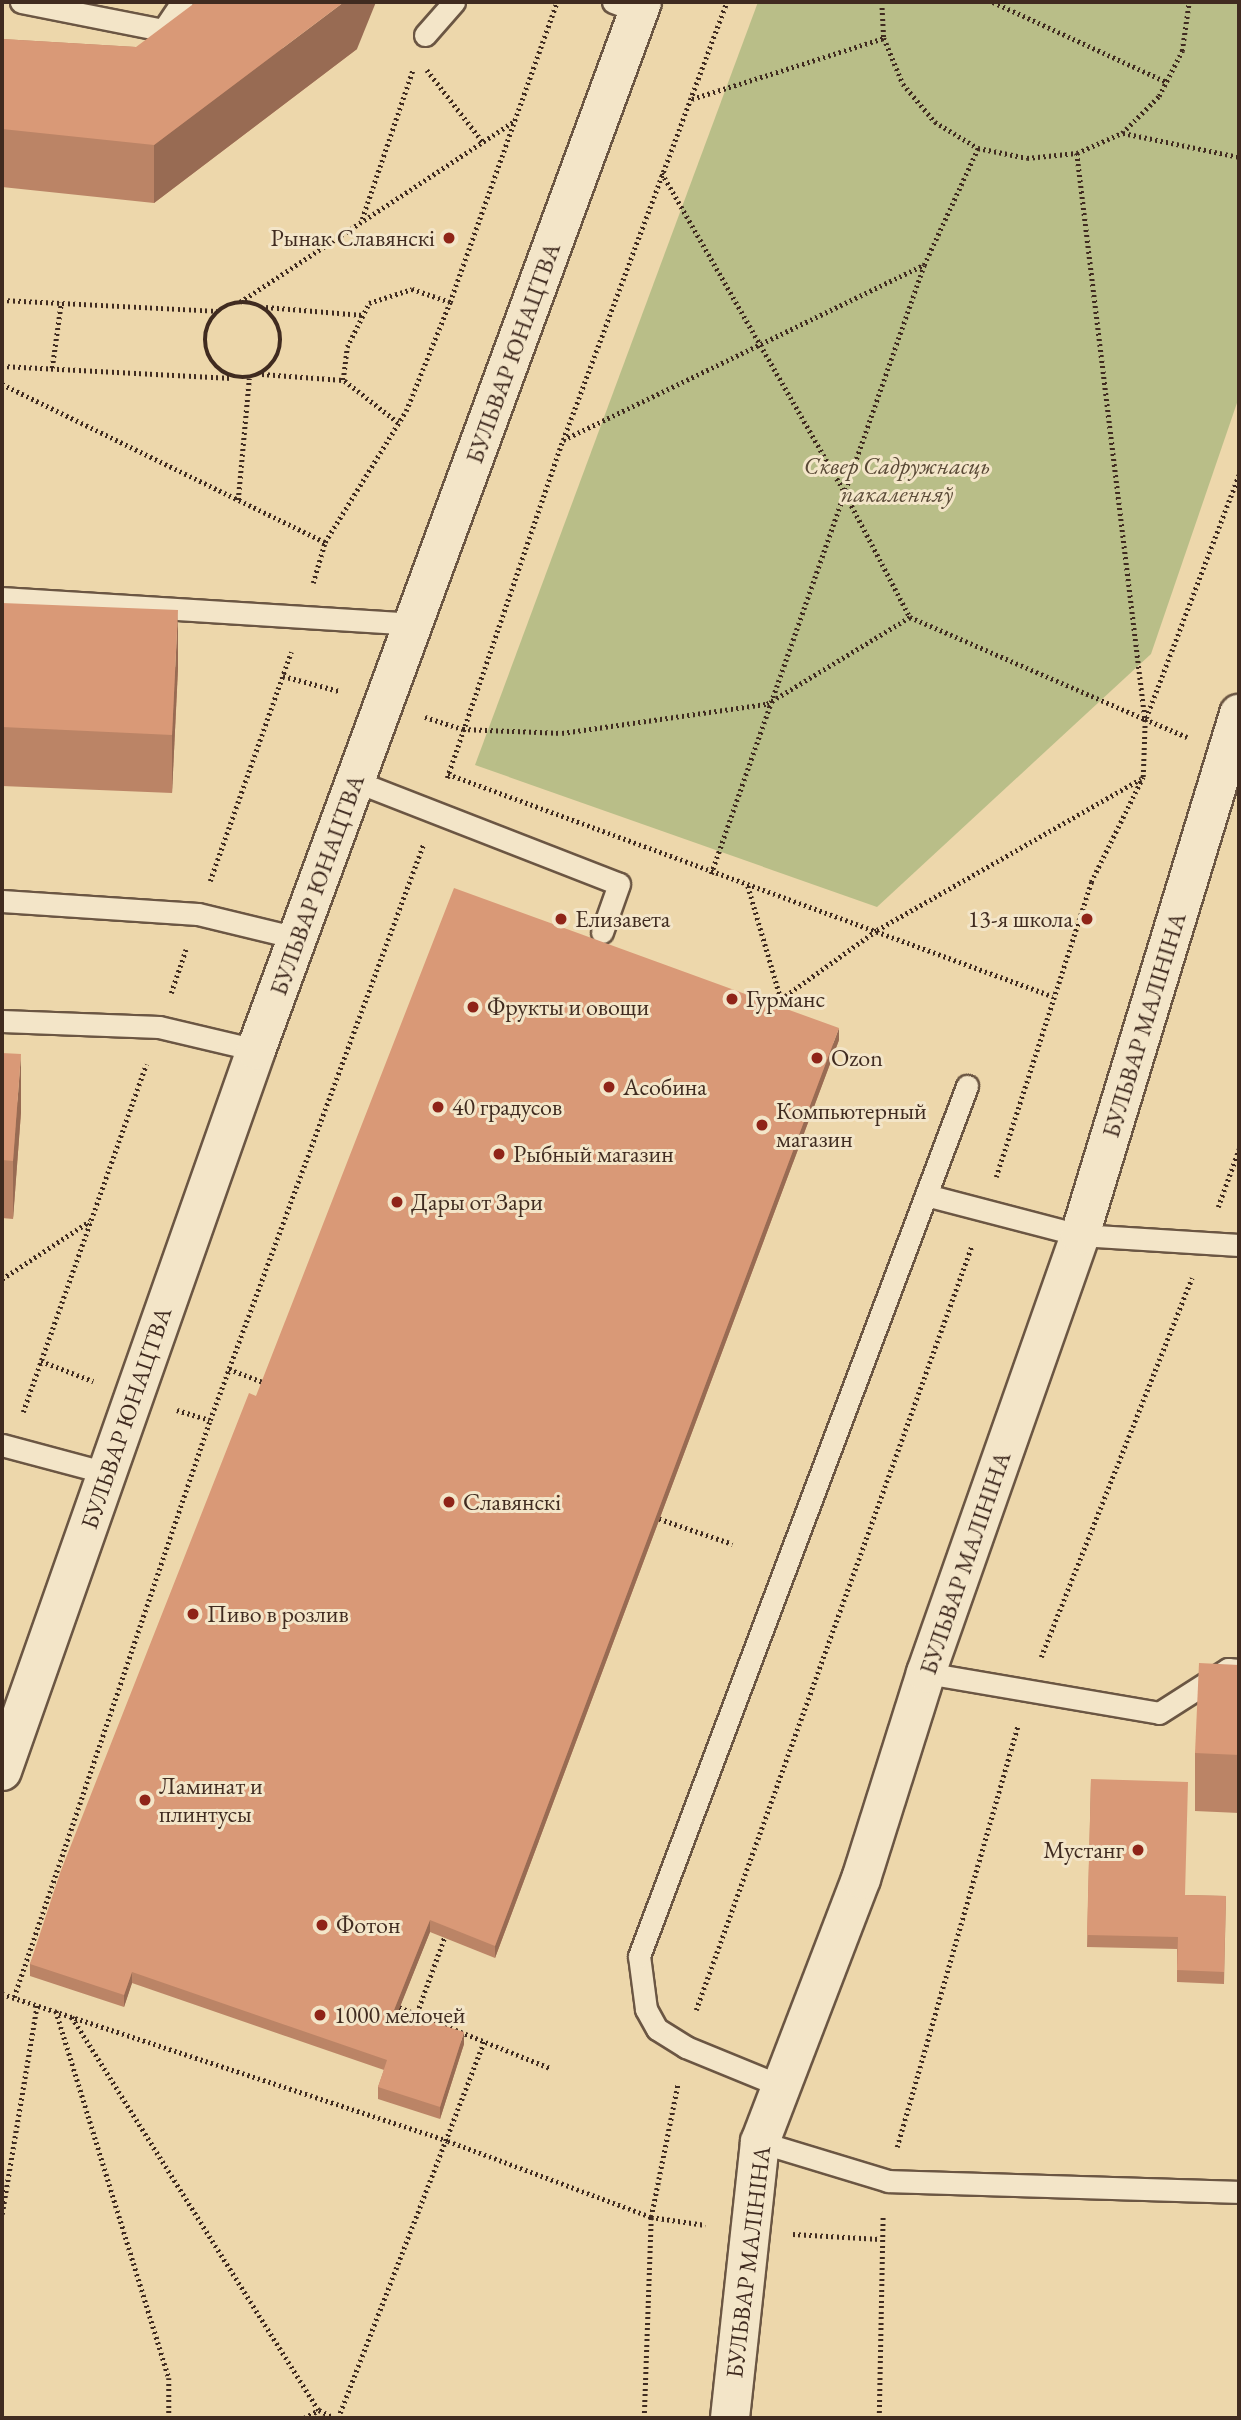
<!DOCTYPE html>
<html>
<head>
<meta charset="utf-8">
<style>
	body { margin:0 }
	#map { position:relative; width:1241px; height:2420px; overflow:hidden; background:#edd7ab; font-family:"EB Garamond",serif }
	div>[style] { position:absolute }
	.green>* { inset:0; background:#b9be88 }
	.path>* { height:4.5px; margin-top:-2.25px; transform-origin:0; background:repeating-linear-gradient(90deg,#402b20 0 2px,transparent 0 5.5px) }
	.path>.ring { margin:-2.25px; padding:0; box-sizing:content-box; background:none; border:4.5px solid #402b20; border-radius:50% }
	.roads { filter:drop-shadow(2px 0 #6b5643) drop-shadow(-2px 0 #6b5643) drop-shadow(0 2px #6b5643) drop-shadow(0 -2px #6b5643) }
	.service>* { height:21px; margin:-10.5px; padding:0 10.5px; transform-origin:10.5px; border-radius:10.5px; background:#f3e5c8 }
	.tertiary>* { height:38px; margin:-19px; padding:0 19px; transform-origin:19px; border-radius:19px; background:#f3e5c8 }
	.secondary>* { height:38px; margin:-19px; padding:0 19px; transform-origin:19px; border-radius:19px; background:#f3e5c8 }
	.wall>* { inset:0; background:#bb8466 }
	.shaded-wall>* { inset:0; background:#986b53 }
	.building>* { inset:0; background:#d99977 }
	.dots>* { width:19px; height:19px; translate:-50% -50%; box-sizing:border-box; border:4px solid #f3e5c8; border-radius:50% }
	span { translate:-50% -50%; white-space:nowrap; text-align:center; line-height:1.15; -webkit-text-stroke:6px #f3e5c8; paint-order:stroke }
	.poi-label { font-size:24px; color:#402b20 }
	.right { translate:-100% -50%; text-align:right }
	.left { translate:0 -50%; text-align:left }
	.street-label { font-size:24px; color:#402b20 }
	.park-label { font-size:24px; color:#584835; font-style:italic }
	.frame { position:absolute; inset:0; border:4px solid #402b20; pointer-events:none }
</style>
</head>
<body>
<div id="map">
	<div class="green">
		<i style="clip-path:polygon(758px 2px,1239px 2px,1239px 397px,1151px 654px,877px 907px,475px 765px)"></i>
	</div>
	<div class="path">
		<i style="left:882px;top:2px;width:36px;rotate:87deg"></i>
		<i style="left:884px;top:38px;width:50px;rotate:67.6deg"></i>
		<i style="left:903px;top:84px;width:50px;rotate:49.9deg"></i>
		<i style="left:935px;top:122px;width:50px;rotate:31.2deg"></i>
		<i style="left:978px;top:148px;width:50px;rotate:11.5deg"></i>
		<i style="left:1027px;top:158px;width:50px;rotate:-5.7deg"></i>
		<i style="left:1077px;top:153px;width:49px;rotate:-24deg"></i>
		<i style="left:1122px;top:133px;width:52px;rotate:-45deg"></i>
		<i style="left:1159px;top:96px;width:51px;rotate:-62.9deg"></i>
		<i style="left:1182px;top:51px;width:49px;rotate:-81.9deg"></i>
		<i style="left:993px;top:2px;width:192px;rotate:24.7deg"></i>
		<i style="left:427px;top:70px;width:91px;rotate:52.1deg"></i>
		<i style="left:692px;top:99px;width:201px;rotate:-17.6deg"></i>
		<i style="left:1123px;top:133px;width:118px;rotate:11.7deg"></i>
		<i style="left:1077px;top:153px;width:569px;rotate:83.14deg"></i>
		<i style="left:662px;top:173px;width:366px;rotate:60.2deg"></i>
		<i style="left:844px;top:491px;width:142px;rotate:62.4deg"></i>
		<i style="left:910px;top:617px;width:256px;rotate:23.5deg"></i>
		<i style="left:362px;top:219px;width:158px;rotate:-71.2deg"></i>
		<i style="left:2px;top:300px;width:215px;rotate:2.9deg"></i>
		<i class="ring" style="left:205px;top:302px;width:71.5px;height:71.5px"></i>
		<i style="left:240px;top:302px;width:328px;rotate:-33.4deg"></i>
		<i style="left:266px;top:307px;width:97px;rotate:4.7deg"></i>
		<i style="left:2px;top:366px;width:230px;rotate:3deg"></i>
		<i style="left:52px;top:368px;width:66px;rotate:-82.1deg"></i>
		<i style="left:262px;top:374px;width:81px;rotate:4.2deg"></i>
		<i style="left:2px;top:384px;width:360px;rotate:26.1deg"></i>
		<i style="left:398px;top:423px;width:70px;rotate:-142deg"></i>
		<i style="left:343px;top:380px;width:33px;rotate:-83deg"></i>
		<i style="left:347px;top:347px;width:49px;rotate:-63.4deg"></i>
		<i style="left:369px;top:303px;width:45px;rotate:-18deg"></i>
		<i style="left:412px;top:289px;width:40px;rotate:18.9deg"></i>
		<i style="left:563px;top:440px;width:400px;rotate:-25.9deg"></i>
		<i style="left:238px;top:500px;width:122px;rotate:-84.8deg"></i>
		<i style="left:313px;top:583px;width:43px;rotate:-73.7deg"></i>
		<i style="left:325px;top:542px;width:154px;rotate:-58.3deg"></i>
		<i style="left:406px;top:411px;width:118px;rotate:-68deg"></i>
		<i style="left:450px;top:302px;width:319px;rotate:-70.4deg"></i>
		<i style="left:283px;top:676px;width:58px;rotate:15deg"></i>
		<i style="left:425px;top:717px;width:40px;rotate:18deg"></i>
		<i style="left:463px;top:729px;width:99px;rotate:2.3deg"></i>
		<i style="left:562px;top:733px;width:207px;rotate:-8.1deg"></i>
		<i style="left:767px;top:704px;width:167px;rotate:-31.3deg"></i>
		<i style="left:1146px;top:718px;width:260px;rotate:-69.1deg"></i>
		<i style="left:448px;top:774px;width:644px;rotate:20.18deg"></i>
		<i style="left:447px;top:778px;width:357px;rotate:-71.1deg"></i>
		<i style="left:563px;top:440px;width:468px;rotate:-69.5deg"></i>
		<i style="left:711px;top:874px;width:645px;rotate:-70.72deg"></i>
		<i style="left:924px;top:265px;width:129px;rotate:-65.2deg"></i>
		<i style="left:210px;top:881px;width:243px;rotate:-70.5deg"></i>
		<i style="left:748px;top:886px;width:118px;rotate:73.7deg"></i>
		<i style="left:781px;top:999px;width:11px;rotate:105deg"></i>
		<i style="left:171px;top:993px;width:46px;rotate:-71.2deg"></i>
		<i style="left:781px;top:999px;width:118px;rotate:-35.7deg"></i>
		<i style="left:877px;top:930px;width:304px;rotate:-29.8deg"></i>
		<i style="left:996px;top:1177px;width:310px;rotate:-72.1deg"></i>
		<i style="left:1091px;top:882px;width:117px;rotate:-63.7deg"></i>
		<i style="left:1143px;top:777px;width:58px;rotate:-88deg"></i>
		<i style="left:1145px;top:719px;width:46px;rotate:23.2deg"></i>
		<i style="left:1218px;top:1207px;width:62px;rotate:-70.1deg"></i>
		<i style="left:2px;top:1279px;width:105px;rotate:-33.4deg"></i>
		<i style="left:41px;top:1361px;width:56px;rotate:21deg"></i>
		<i style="left:229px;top:1369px;width:39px;rotate:21deg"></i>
		<i style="left:177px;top:1410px;width:34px;rotate:17deg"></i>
		<i style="left:23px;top:1412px;width:369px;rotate:-70.5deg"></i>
		<i style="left:654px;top:1517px;width:83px;rotate:18.9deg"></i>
		<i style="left:1041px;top:1657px;width:408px;rotate:-68.3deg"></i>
		<i style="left:2px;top:1994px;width:470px;rotate:18.2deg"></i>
		<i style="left:448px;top:2141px;width:217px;rotate:20.5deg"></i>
		<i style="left:651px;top:2217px;width:137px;rotate:-78.6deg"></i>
		<i style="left:14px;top:1997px;width:609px;rotate:-71.24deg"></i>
		<i style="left:210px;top:1420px;width:613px;rotate:-69.67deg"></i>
		<i style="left:394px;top:2005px;width:168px;rotate:22deg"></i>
		<i style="left:696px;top:2010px;width:813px;rotate:-70.16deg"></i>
		<i style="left:56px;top:2011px;width:384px;rotate:72.9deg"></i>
		<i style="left:169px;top:2378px;width:40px;rotate:90deg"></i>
		<i style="left:417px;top:2013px;width:85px;rotate:-70.1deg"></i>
		<i style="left:72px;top:2017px;width:464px;rotate:57.9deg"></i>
		<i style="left:319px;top:2410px;width:18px;rotate:27deg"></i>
		<i style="left:897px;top:2147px;width:439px;rotate:-74deg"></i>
		<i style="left:2px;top:2214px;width:212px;rotate:-80.5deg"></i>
		<i style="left:793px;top:2234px;width:87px;rotate:3.3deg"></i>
		<i style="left:304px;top:2418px;width:17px;rotate:-28deg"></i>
		<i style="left:338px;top:2418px;width:404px;rotate:-68.8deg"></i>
		<i style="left:644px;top:2418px;width:201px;rotate:-88deg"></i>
		<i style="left:651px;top:2217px;width:55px;rotate:8.4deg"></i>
		<i style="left:879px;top:2418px;width:201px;rotate:-88.9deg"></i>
	</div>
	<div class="roads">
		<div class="service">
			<i style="left:21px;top:2px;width:145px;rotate:11.2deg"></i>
			<i style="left:163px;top:30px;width:34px;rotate:-56deg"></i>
			<i style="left:613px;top:2px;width:28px;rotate:21deg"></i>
			<i style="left:425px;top:35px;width:44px;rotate:-48.7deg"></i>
			<i style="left:2px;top:598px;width:412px;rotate:3.6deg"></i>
			<i style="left:355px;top:781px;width:283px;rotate:21.3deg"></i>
			<i style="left:619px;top:884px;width:51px;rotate:109.5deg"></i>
			<i style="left:2px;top:901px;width:196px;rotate:3.8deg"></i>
			<i style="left:198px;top:914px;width:102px;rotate:13.6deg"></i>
			<i style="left:2px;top:1021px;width:157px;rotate:2.2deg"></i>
			<i style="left:159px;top:1027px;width:100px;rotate:13.3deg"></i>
			<i style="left:926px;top:1195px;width:159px;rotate:14.6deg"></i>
			<i style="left:1080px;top:1235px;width:159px;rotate:3.6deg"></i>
			<i style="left:2px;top:1445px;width:109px;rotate:14.9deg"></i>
			<i style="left:926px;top:1673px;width:236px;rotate:9.7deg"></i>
			<i style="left:1159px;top:1713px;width:82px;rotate:-32.5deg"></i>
			<i style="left:1228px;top:1669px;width:11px;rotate:5deg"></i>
			<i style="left:781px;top:2086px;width:103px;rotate:-157.7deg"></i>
			<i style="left:686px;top:2047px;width:34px;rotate:-148deg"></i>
			<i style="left:657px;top:2029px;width:23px;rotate:-119deg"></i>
			<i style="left:646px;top:2009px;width:53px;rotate:-97.5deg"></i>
			<i style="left:639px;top:1956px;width:930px;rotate:-69.34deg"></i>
			<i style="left:760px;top:2142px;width:134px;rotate:16.9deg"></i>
			<i style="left:888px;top:2181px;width:351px;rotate:1.8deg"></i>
		</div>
		<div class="tertiary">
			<i style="left:2px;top:1771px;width:764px;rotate:-70.59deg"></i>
			<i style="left:256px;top:1050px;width:1117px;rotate:-69.78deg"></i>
		</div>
		<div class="secondary">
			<i style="left:730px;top:2418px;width:278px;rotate:-83.8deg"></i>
			<i style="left:760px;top:2142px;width:282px;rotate:-69deg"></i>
			<i style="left:861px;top:1879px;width:216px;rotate:-72.5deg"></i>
			<i style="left:926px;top:1673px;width:464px;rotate:-70.6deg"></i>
			<i style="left:1080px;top:1235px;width:545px;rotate:-73.03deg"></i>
		</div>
	</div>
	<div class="wall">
		<i style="clip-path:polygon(2px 39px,136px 47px,357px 49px,154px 203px,2px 187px)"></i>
		<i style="clip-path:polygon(2px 603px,178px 668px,172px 793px,2px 786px)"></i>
		<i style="clip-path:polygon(839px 1040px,495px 1958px,430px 1932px,398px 2011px,464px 2044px,440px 2119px,378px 2099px,378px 2087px,384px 2070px,132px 1983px,124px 2007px,30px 1976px,30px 1964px,256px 1396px)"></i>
		<i style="clip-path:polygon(2px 1053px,21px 1112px,13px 1219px,2px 1218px)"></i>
		<i style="clip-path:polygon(1239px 1665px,1239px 1813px,1195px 1811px,1195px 1753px)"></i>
		<i style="clip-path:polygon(1091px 1779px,1185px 1895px,1226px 1896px,1224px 1984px,1177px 1982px,1177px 1949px,1087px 1947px)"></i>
	</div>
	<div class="shaded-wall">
		<i style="clip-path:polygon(344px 2px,376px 2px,357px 49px,154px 203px,154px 145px)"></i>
		<i style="clip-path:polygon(178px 610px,178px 668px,172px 793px,172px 735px)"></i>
		<i style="clip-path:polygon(839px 1028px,839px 1040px,495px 1958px,495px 1946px)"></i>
		<i style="clip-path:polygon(21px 1054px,21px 1112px,13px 1219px,13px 1161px)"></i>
		<i style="clip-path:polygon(430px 1920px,430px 1932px,394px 2022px,394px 2010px)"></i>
		<i style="clip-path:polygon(132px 1972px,132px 1983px,124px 2007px,124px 1995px)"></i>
		<i style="clip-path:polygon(464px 2032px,464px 2044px,440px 2119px,440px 2107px)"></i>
	</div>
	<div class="building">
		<i style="clip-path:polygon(196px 2px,344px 2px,154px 145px,2px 129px,2px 39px,136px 47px)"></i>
		<i style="clip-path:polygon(2px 603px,178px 610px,172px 735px,2px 727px)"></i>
		<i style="clip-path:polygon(454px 888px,839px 1028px,495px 1946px,430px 1920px,394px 2010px,464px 2032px,440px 2107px,378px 2087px,387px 2060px,132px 1972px,124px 1995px,30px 1964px,60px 1873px,249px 1393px,256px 1396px)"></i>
		<i style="clip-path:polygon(2px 1053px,21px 1054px,13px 1161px,2px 1160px)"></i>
		<i style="clip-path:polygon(1199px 1663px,1239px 1665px,1239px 1755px,1195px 1753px)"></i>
		<i style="clip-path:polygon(1091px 1779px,1188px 1782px,1185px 1895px,1226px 1896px,1224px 1972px,1177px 1970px,1178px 1937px,1087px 1935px)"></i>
	</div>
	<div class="dots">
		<i style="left:449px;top:238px;background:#8f2418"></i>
		<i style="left:561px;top:919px;background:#8f2418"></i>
		<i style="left:1087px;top:919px;background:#8f2418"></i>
		<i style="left:732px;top:999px;background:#8f2418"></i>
		<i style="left:473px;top:1007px;background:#8f2418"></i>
		<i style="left:817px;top:1058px;background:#8f2418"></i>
		<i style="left:609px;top:1087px;background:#8f2418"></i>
		<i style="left:438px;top:1107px;background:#8f2418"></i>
		<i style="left:762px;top:1125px;background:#8f2418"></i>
		<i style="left:499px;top:1154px;background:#8f2418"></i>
		<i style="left:397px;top:1202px;background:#8f2418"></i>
		<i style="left:449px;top:1502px;background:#8f2418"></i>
		<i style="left:193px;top:1614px;background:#8f2418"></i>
		<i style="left:145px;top:1800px;background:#8f2418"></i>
		<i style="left:1138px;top:1850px;background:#8f2418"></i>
		<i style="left:322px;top:1925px;background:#8f2418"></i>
		<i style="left:320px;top:2015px;background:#8f2418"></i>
	</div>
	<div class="poi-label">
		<span class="right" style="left:435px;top:238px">Рынак Славянскі</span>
		<span class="left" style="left:575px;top:919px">Елизавета</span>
		<span class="right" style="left:1073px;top:919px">13-я школа</span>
		<span class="left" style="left:746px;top:999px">Гурманс</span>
		<span class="left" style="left:487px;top:1007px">Фрукты и овощи</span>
		<span class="left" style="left:831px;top:1058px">Ozon</span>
		<span class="left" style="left:623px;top:1087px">Асобина</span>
		<span class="left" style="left:452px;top:1107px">40 градусов</span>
		<span class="left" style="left:776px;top:1125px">Компьютерный<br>магазин</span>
		<span class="left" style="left:513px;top:1154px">Рыбный магазин</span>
		<span class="left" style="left:411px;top:1202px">Дары от Зари</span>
		<span class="left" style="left:463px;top:1502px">Славянскі</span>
		<span class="left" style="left:207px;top:1614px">Пиво в розлив</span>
		<span class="left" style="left:159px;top:1800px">Ламинат и<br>плинтусы</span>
		<span class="right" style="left:1124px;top:1850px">Мустанг</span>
		<span class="left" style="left:336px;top:1925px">Фотон</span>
		<span class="left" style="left:334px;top:2015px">1000 мелочей</span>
	</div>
	<div class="street-label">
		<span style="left:513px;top:353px;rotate:-70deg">БУЛЬВАР ЮНАЦТВА</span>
		<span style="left:317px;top:885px;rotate:-70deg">БУЛЬВАР ЮНАЦТВА</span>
		<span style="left:1144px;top:1025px;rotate:-73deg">БУЛЬВАР МАЛІНІНА</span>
		<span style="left:126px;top:1418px;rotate:-71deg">БУЛЬВАР ЮНАЦТВА</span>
		<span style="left:965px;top:1563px;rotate:-71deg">БУЛЬВАР МАЛІНІНА</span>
		<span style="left:748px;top:2262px;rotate:-83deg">БУЛЬВАР МАЛІНІНА</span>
	</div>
	<div class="park-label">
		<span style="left:897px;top:480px">Сквер Садружнасць<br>пакаленняў</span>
	</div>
	<div class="frame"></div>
</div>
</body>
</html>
